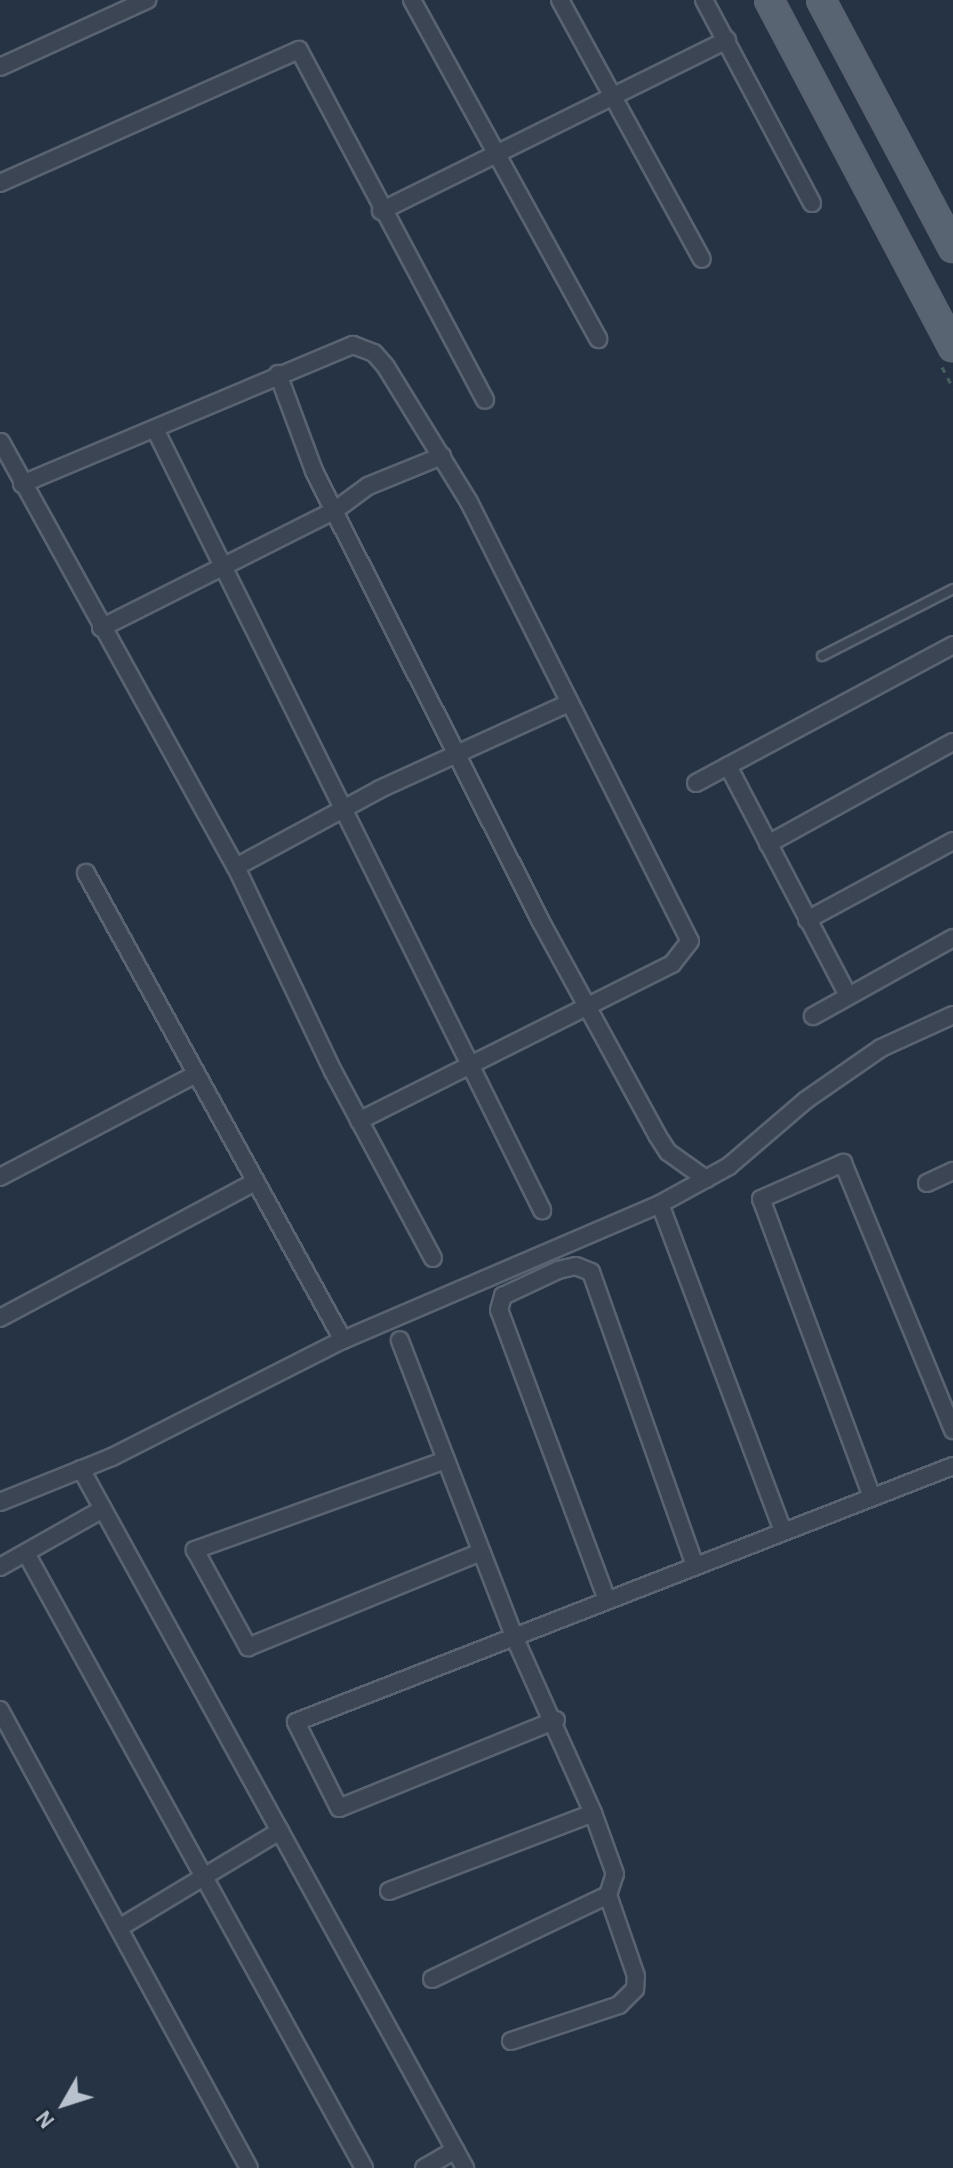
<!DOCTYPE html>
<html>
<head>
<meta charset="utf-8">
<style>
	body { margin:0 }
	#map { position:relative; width:953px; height:2168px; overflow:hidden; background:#263344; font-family:"Alegreya Sans",sans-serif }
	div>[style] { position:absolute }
	.path>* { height:3px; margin-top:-1.5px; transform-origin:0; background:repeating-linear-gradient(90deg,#475f61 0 6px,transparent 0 12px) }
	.roads { filter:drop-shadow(2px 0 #596371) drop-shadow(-2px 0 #596371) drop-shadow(0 2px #596371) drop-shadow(0 -2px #596371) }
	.service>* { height:8px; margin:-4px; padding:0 4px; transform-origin:4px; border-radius:4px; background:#3b4553 }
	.minor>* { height:16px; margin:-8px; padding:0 8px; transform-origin:8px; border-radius:8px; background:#3b4553 }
	.primary>* { height:26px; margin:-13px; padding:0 13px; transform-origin:13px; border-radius:13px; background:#596473 }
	span { translate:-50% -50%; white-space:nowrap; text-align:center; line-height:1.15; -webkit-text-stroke:7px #1f2a39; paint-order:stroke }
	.north { position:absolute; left:24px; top:2064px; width:80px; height:80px; -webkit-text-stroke:6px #1f2a39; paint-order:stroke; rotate:231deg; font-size:22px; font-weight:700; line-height:32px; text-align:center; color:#b8c1cd }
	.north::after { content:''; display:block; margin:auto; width:28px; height:36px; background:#b8c1cd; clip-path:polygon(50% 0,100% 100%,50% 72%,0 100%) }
</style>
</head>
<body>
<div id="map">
	<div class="path">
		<i style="left:942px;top:367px;width:24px;rotate:62deg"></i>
	</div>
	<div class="roads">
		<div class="service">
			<i style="left:822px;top:656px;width:147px;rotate:-27.1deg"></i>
		</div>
		<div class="minor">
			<i style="left:412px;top:0;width:387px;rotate:61.2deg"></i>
			<i style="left:560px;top:0;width:295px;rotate:61.3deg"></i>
			<i style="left:704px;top:0;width:230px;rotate:62deg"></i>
			<i style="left:0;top:67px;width:162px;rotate:-24.5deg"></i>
			<i style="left:0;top:183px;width:327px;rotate:-24deg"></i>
			<i style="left:299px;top:50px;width:396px;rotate:62deg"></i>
			<i style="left:381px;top:211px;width:386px;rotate:-26.3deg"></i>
			<i style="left:278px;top:374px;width:103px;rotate:69.6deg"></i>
			<i style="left:314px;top:471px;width:503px;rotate:63.28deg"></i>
			<i style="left:540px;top:920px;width:245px;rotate:61.4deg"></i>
			<i style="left:657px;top:1135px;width:20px;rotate:57deg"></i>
			<i style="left:668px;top:1152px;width:47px;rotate:35.4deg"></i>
			<i style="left:155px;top:429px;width:872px;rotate:63.64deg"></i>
			<i style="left:1px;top:442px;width:486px;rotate:61.1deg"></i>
			<i style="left:236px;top:867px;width:226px;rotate:64.6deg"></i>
			<i style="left:333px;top:1071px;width:212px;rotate:61.9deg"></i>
			<i style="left:22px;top:484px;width:359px;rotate:-22.8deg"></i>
			<i style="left:353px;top:345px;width:22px;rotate:21deg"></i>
			<i style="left:374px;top:353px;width:18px;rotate:49deg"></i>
			<i style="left:386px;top:367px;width:158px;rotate:58.4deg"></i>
			<i style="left:469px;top:502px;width:491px;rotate:63.3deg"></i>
			<i style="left:690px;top:941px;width:29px;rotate:128deg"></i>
			<i style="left:672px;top:964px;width:350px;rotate:153.4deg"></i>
			<i style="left:101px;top:628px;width:261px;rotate:-26.7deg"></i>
			<i style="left:334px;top:511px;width:42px;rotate:-36.3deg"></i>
			<i style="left:368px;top:486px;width:80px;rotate:-22.1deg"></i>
			<i style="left:728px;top:766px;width:259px;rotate:62.4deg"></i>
			<i style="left:696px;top:783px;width:292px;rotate:-28.2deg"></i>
			<i style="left:768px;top:844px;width:211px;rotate:-28.9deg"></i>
			<i style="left:236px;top:867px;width:164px;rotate:-28.4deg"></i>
			<i style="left:380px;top:789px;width:208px;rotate:-24.5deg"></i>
			<i style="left:86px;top:873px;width:533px;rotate:61.18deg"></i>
			<i style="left:807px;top:920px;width:166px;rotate:-28.4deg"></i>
			<i style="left:813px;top:1016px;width:160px;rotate:-29.1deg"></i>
			<i style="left:0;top:1177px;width:221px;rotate:-27.7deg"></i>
			<i style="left:927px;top:1183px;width:29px;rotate:-25deg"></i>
			<i style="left:660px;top:1204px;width:350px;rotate:69.4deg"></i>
			<i style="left:0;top:1318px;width:287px;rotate:-28.1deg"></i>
			<i style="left:446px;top:1460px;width:267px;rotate:160.3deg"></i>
			<i style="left:195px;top:1550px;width:111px;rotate:61.3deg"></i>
			<i style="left:248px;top:1647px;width:252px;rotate:-22.2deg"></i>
			<i style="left:81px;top:1469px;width:798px;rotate:61.22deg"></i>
			<i style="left:872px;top:1497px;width:318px;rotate:-110.4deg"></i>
			<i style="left:761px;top:1199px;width:90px;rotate:-23.7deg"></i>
			<i style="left:843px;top:1163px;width:289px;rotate:67.6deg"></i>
			<i style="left:0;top:1502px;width:121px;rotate:-21.9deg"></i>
			<i style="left:112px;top:1457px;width:259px;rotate:-26.9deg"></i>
			<i style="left:343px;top:1340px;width:345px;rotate:-23.2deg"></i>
			<i style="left:660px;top:1204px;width:79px;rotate:-28.8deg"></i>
			<i style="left:729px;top:1166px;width:101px;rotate:-40.6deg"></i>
			<i style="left:806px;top:1100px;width:91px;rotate:-34.7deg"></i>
			<i style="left:881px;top:1048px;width:79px;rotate:-24.6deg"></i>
			<i style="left:26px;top:1553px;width:702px;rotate:61.21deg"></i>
			<i style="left:0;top:1567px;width:118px;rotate:-29.4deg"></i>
			<i style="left:607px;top:1600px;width:309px;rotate:-110.4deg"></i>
			<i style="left:499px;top:1310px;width:15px;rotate:-74deg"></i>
			<i style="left:503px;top:1296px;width:61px;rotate:-25.3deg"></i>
			<i style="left:558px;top:1270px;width:18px;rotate:-13deg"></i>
			<i style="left:576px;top:1266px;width:16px;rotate:22deg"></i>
			<i style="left:591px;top:1272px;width:312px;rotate:70.5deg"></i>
			<i style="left:0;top:1710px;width:521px;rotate:61.47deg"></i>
			<i style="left:556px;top:1720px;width:234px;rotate:157.9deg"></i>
			<i style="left:339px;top:1808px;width:96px;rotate:-116.6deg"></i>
			<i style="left:296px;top:1722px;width:705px;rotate:-21.29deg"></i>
			<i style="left:389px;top:1891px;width:218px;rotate:-20.9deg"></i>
			<i style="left:593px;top:1813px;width:194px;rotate:-114.1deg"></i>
			<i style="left:514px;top:1636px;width:317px;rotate:-111.1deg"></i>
			<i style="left:119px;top:1928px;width:188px;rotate:-31.1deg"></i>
			<i style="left:432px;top:1979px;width:195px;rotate:-25.5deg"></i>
			<i style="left:608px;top:1895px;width:22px;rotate:-72deg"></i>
			<i style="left:615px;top:1874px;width:65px;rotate:-109.8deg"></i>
			<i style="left:511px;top:2041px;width:114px;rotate:-18.4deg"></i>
			<i style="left:619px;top:2005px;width:23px;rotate:-45deg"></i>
			<i style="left:635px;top:1989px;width:13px;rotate:-86deg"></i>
			<i style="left:636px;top:1976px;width:86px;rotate:-109.1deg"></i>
			<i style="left:424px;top:2168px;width:36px;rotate:-30deg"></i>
		</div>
		<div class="primary">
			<i style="left:769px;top:0;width:393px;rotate:62.1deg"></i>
			<i style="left:821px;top:0;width:281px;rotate:62deg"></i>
		</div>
	</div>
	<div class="north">N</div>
</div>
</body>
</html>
